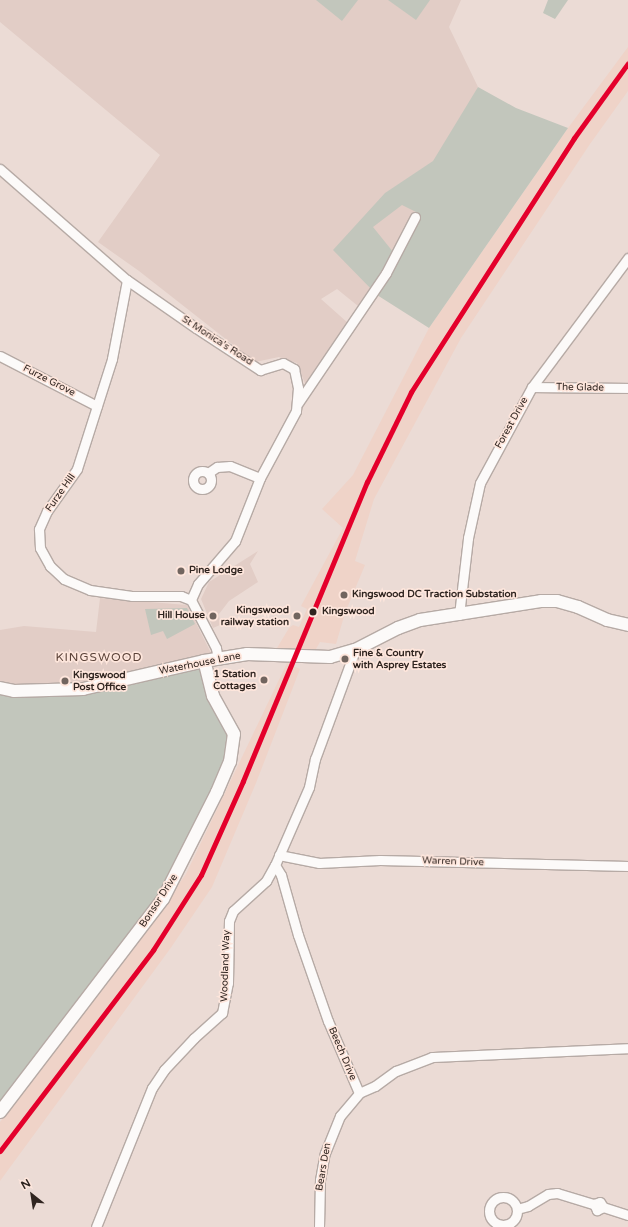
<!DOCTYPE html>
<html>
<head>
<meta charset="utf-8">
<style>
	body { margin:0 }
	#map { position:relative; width:628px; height:1227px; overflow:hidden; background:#ebdbd5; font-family:"Varela Round",sans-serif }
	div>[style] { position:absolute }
	.commercial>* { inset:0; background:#e2cdc6 }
	.built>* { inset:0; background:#efd3c8 }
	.green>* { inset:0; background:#c2c6bc }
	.roads { filter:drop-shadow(1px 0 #b6aaa5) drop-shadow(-1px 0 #b6aaa5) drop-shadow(0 1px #b6aaa5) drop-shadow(0 -1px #b6aaa5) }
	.street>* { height:9px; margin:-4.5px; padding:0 4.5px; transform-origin:4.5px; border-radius:4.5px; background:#fcfaf9 }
	.street>.ring { margin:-4.5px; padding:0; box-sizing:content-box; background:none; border:9px solid #fcfaf9; border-radius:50% }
	.secondary>* { height:12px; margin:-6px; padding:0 6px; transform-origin:6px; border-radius:6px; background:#fcfaf9 }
	.rail-1>* { height:5px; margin:-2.5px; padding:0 2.5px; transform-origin:2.5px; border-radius:2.5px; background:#e4002b }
	.dots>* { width:11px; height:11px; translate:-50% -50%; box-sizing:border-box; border:2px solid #fee6dc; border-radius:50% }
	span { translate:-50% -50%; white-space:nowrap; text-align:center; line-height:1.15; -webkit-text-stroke:3.5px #fee6dc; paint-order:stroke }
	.street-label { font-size:10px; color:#302520 }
	.poi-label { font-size:10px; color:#302520; font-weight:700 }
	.left { translate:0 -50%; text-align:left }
	.right { translate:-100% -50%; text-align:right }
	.stop-label { font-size:10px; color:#302520; font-weight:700 }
	.quarter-label { font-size:12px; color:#5a4238; letter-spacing:1px }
	.north { position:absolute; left:12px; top:1175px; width:40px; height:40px; -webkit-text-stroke:3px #fee6dc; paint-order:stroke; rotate:330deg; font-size:11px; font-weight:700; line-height:16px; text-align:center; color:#302520 }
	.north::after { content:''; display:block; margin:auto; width:14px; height:18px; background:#302520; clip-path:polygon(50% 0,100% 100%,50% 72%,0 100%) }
</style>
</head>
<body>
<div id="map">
	<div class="commercial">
		<i style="clip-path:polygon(0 0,461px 0,449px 27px,478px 87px,422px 216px,377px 295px,358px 306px,337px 289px,321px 299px,348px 323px,306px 386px,297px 363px,279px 357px,255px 362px,139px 271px,98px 242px,160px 155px,0 22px)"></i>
		<i style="clip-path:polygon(258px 551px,250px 564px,258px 582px,229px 601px,219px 614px,220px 625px,213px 628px,201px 599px,209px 582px)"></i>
		<i style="clip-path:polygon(100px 598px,187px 605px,211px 653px,76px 686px,16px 686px,0 683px,0 630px,24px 626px,96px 632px)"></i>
	</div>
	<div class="built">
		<i style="clip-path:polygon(628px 47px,628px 91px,590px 144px,461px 338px,374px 499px,355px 561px,365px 565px,345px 613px,336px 644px,320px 642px,313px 654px,277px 648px,289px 628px,293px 625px,299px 627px,307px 609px,301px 606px,343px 528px,322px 509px,353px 475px,429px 328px,568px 128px)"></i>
		<i style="clip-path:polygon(287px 663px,300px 669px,256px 783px,212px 887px,170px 949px,0 1181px,0 1122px,120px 967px,186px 874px)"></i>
	</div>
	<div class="green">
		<i style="clip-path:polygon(316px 0,358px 0,342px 21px)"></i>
		<i style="clip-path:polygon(388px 0,430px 0,416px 20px)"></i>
		<i style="clip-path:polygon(548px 0,568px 0,555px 19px,543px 13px)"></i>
		<i style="clip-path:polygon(evenodd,478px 87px,516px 108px,568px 128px,429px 328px,377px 295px,333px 250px,385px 193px,433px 161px,478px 87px,402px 205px,416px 212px,418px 219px,398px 258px,373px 227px,402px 205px)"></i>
		<i style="clip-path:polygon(187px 608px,195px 624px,167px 639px,163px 631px,151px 635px,145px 609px)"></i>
		<i style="clip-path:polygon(204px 661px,235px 745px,171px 885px,0 1105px,0 688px,83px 689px)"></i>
	</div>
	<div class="roads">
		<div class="street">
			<i style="left:0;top:169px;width:169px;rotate:41.2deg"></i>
			<i style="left:127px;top:280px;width:84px;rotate:34.8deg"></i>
			<i style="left:196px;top:328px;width:77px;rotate:33.3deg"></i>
			<i style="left:260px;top:370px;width:24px;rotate:-17deg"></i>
			<i style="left:283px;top:363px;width:13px;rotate:29deg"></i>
			<i style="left:294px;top:369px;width:19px;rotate:78deg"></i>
			<i style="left:298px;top:388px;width:23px;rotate:95deg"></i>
			<i style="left:296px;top:411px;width:76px;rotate:118.2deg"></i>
			<i style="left:260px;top:478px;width:68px;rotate:111.6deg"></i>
			<i style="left:235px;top:541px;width:57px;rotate:130.7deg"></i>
			<i style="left:198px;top:584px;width:17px;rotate:114deg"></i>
			<i style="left:127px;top:280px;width:80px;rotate:100.8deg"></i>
			<i style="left:112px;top:359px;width:115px;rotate:107.7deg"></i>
			<i style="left:77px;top:469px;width:52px;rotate:125.5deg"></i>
			<i style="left:47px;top:511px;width:20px;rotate:114deg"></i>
			<i style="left:39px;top:529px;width:19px;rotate:87deg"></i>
			<i style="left:40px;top:548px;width:21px;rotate:61deg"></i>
			<i style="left:50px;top:566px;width:19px;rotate:43deg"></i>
			<i style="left:64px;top:579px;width:28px;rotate:23deg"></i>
			<i style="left:90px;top:590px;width:42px;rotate:8.1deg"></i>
			<i style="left:132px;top:596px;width:49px"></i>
			<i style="left:181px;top:596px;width:11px;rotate:22deg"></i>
			<i style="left:191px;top:600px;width:54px;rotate:62.5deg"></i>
			<i style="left:216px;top:648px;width:11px;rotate:80deg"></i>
			<i style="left:0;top:356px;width:109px;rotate:27.3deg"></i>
			<i style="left:532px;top:387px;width:96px;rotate:0.6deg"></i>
			<i style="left:298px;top:403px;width:157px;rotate:-55.9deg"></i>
			<i style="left:386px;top:273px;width:63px;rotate:-62.6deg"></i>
			<i class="ring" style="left:193px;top:471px;width:9px;height:9px"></i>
			<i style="left:208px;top:473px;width:11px;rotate:-34deg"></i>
			<i style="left:217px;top:467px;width:13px;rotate:-4deg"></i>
			<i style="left:230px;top:466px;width:32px;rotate:22deg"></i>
			<i style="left:459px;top:615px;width:78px;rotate:-83.3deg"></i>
			<i style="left:468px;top:538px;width:56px;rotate:-77.7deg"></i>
			<i style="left:480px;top:483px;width:109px;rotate:-61.6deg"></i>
			<i style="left:532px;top:387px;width:161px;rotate:-53.3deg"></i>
			<i style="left:279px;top:855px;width:41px;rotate:11.3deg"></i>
			<i style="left:319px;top:863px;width:61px;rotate:-2.8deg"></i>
			<i style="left:380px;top:860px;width:248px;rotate:1.4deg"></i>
			<i style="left:275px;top:865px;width:12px;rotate:59deg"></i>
			<i style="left:281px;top:875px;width:62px;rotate:74.2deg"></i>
			<i style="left:298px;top:935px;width:91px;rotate:70.8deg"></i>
			<i style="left:328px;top:1021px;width:78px;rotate:66.7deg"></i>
			<i style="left:359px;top:1093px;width:17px;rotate:-24deg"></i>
			<i style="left:375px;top:1086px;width:26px;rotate:-36deg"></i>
			<i style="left:396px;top:1071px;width:39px;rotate:-21deg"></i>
			<i style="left:432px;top:1057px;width:196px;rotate:-2.6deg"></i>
			<i class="ring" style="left:489px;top:1197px;width:19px;height:19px"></i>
			<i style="left:603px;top:1207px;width:26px;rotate:18deg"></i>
			<i style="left:517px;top:1209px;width:11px;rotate:-15deg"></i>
			<i style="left:528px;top:1206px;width:23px;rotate:-31deg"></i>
			<i style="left:548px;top:1194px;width:9px;rotate:-6deg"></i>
			<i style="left:557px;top:1193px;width:39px;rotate:17deg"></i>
			<i style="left:594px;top:1204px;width:6px;rotate:-18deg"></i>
			<i style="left:600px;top:1202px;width:6px;rotate:59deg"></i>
			<i style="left:603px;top:1207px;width:7px;rotate:153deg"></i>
			<i style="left:597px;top:1210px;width:7px;rotate:-117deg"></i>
			<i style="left:96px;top:1227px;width:150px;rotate:-68.1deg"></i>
			<i style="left:152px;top:1088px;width:22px;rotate:-56deg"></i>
			<i style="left:164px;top:1070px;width:44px;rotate:-46.8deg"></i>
			<i style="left:194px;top:1038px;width:38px;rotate:-42deg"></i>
			<i style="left:222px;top:1013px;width:31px;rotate:-79deg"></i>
			<i style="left:228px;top:983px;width:62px;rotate:-89.1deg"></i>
			<i style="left:229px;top:921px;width:11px;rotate:-68deg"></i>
			<i style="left:233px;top:911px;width:45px;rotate:-42.3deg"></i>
			<i style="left:266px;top:881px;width:18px;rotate:-61deg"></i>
			<i style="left:275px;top:865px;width:85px;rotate:-66.4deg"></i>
			<i style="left:309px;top:787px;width:29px;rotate:-78deg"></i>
			<i style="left:315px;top:759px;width:116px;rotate:-69.8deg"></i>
			<i style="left:319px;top:1227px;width:47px;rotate:-88.8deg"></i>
			<i style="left:320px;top:1180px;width:27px;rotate:-80deg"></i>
			<i style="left:325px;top:1153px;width:40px;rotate:-68deg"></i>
			<i style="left:340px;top:1116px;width:30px;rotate:-50deg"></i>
		</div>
		<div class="secondary">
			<i style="left:0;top:688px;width:14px;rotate:12deg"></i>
			<i style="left:14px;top:691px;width:69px;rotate:-1.7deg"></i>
			<i style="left:83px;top:689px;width:124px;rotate:-13deg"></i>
			<i style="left:204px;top:661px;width:44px;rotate:-9.2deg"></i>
			<i style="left:247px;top:654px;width:83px;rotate:2.1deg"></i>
			<i style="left:330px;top:657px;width:26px;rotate:-16deg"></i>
			<i style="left:355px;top:650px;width:48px;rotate:-27.1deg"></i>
			<i style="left:398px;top:628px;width:23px;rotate:-20deg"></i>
			<i style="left:420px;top:620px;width:122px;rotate:-8.9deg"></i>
			<i style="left:541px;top:601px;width:16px"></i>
			<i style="left:557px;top:601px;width:22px;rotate:16deg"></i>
			<i style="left:578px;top:607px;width:32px;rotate:24deg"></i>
			<i style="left:607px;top:620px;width:22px;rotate:13deg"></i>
			<i style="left:0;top:1112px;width:268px;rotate:-52.6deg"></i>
			<i style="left:163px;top:899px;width:120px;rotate:-63.2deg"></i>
			<i style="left:217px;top:792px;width:33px;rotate:-67deg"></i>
			<i style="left:230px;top:762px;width:28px;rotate:-82deg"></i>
			<i style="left:234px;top:734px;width:43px;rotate:-118.9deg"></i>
			<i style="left:213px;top:696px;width:36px;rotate:-104deg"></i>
		</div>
	</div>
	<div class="rail-1">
		<i style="left:0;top:1151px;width:253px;rotate:-52.7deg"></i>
		<i style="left:153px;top:950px;width:89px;rotate:-57.4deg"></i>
		<i style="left:201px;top:875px;width:103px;rotate:-65.9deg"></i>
		<i style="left:243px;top:781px;width:324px;rotate:-67.5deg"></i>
		<i style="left:367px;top:482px;width:100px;rotate:-63.9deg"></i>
		<i style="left:411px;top:392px;width:302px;rotate:-57.3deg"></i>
		<i style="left:574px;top:138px;width:92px;rotate:-54.2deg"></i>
	</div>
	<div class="dots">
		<i style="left:181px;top:571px;background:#71655f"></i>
		<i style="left:344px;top:595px;background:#71655f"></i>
		<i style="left:313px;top:612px;background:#302520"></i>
		<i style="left:213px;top:616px;background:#71655f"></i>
		<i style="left:297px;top:616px;background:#71655f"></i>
		<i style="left:345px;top:659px;background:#71655f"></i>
		<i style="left:264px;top:680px;background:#71655f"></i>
		<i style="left:65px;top:681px;background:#71655f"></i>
	</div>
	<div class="street-label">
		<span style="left:217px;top:341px;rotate:33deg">St Monica's Road</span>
		<span style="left:49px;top:381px;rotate:27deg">Furze Grove</span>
		<span style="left:580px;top:388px;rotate:1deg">The Glade</span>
		<span style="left:512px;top:423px;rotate:-61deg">Forest Drive</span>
		<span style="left:61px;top:493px;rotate:-55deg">Furze Hill</span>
		<span style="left:200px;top:664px;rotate:-11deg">Waterhouse Lane</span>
		<span style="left:453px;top:862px;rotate:2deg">Warren Drive</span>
		<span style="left:159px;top:901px;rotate:-57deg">Bonsor Drive</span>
		<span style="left:226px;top:966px;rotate:-88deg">Woodland Way</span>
		<span style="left:342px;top:1054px;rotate:67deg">Beech Drive</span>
		<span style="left:324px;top:1167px;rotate:-80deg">Bears Den</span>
	</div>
	<div class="poi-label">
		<span class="left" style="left:189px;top:571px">Pine Lodge</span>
		<span class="left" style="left:352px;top:595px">Kingswood DC Traction Substation</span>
		<span class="right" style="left:289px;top:616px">Kingswood<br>railway station</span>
		<span class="right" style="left:205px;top:616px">Hill House</span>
		<span class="left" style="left:353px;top:659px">Fine &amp; Country<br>with Asprey Estates</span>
		<span class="right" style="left:256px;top:680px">1 Station<br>Cottages</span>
		<span class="left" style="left:73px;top:681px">Kingswood<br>Post Office</span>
	</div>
	<div class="stop-label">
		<span class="left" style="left:322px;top:612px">Kingswood</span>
	</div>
	<div class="quarter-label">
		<span style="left:99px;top:658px">KINGSWOOD</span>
	</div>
	<div class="north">N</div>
</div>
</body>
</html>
